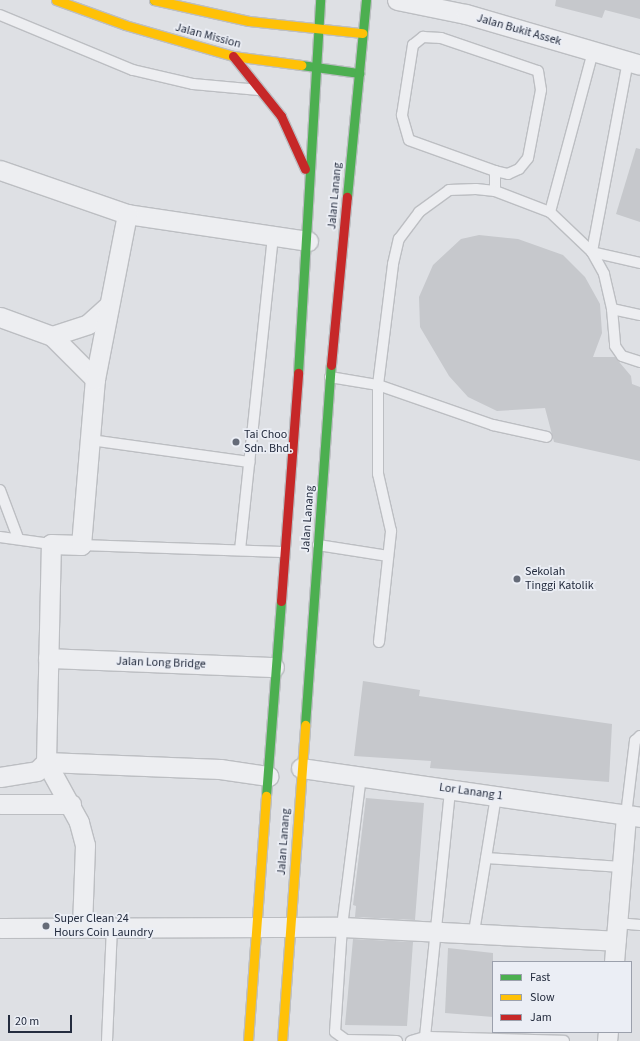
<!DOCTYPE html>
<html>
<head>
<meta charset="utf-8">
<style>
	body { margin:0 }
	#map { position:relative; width:640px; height:1041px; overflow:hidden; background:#dee0e4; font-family:"Source Sans 3",sans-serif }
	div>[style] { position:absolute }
	.building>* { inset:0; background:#c6c8cc }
	.roads { filter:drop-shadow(1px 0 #bcbec2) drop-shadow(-1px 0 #bcbec2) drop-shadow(0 1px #bcbec2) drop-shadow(0 -1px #bcbec2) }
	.lane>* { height:10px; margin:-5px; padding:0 5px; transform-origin:5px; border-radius:5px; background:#edeef1 }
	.street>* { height:19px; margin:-9.5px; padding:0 9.5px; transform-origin:9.5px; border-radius:9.5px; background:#edeef1 }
	.fast>* { height:9px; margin:-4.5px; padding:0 4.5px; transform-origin:4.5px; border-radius:4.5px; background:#4caf50 }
	.slow>* { height:9px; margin:-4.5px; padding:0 4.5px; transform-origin:4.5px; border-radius:4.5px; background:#ffc107 }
	.jam>* { height:9px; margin:-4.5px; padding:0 4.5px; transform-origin:4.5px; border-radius:4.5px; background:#c62828 }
	.dots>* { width:11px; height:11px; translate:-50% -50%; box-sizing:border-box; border:2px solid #ebeef5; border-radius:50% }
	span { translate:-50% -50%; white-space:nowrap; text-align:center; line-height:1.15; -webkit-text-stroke:3.5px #ebeef5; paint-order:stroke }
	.street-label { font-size:12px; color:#242c3e }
	.poi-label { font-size:12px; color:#242c3e }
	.left { translate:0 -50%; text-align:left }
	.legend { position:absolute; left:492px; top:961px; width:140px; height:72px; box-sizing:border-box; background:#ebeef5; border:1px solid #9ba0ac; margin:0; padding:5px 7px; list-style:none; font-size:12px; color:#242c3e }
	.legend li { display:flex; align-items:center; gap:8px; height:20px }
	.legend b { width:20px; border:1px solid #9ba0ac }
	.scale { position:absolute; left:8px; top:1015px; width:64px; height:18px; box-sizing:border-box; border:2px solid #242c3e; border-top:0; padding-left:5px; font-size:12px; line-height:14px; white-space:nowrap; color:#242c3e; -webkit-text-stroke:3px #ebeef5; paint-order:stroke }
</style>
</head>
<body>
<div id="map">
	<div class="building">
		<i style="clip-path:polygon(556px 0,640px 0,640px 19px,605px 10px,602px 18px,555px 6px)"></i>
		<i style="clip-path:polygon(636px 148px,640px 149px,640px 222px,616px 214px)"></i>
		<i style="clip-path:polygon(479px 235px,518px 239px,563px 255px,585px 277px,600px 304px,602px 333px,593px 357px,615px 357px,631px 376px,632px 384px,640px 387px,640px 461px,554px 442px,545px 408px,497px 411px,468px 397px,449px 376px,420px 327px,419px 297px,433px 265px,461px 239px)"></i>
		<i style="clip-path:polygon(363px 681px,420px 690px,419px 696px,612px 724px,609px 782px,430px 768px,431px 761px,354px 756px)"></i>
		<i style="clip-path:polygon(366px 798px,424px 803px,415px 920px,355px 917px,356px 906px,353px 905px)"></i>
		<i style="clip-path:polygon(353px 939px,413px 942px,407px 1026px,345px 1025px)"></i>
		<i style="clip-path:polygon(448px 948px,493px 953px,493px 1017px,445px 1013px)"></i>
	</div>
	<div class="roads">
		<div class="lane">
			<i style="left:0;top:15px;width:144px;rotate:22.5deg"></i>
			<i style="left:133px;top:70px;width:62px;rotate:13.1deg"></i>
			<i style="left:193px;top:84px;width:66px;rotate:5.2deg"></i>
			<i style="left:423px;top:37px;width:18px;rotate:3deg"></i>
			<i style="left:441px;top:38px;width:102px;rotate:18.8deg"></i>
			<i style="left:538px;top:71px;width:19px;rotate:81deg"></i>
			<i style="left:541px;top:90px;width:69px;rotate:100.8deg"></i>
			<i style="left:528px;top:158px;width:14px;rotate:129deg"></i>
			<i style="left:519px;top:169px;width:12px;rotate:156deg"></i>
			<i style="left:508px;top:174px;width:13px;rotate:-167deg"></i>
			<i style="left:495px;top:171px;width:91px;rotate:-160.2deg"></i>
			<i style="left:409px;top:140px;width:26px;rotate:-106deg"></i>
			<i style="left:402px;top:115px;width:71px;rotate:-81.1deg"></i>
			<i style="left:413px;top:45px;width:13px;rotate:-39deg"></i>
			<i style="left:628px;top:61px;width:194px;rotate:100.7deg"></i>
			<i style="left:592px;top:252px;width:49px;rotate:12.9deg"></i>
			<i style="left:495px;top:191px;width:20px;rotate:-90deg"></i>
			<i style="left:550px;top:212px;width:167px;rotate:-75deg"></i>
			<i style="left:612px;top:309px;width:29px;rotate:12deg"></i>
			<i style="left:330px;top:377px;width:49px;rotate:9.5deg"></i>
			<i style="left:378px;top:385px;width:122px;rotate:19.2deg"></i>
			<i style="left:493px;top:425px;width:55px;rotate:12.5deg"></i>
			<i style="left:90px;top:440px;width:161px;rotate:7.9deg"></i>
			<i style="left:0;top:490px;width:51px;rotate:69.4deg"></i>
			<i style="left:0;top:537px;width:51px;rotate:7.8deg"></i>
			<i style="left:81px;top:545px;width:201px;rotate:2deg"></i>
			<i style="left:318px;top:545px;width:71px;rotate:8.9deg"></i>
			<i style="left:240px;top:550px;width:317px;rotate:-84deg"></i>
			<i style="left:379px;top:642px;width:112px;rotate:-83.8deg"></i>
			<i style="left:391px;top:531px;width:58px;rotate:-102.8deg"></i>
			<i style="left:378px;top:474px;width:89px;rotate:-90deg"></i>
			<i style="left:378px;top:385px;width:122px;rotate:-82.9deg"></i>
			<i style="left:393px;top:264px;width:26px;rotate:-77deg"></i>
			<i style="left:399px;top:239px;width:34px;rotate:-53deg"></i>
			<i style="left:419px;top:212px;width:37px;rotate:-36deg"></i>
			<i style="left:449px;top:190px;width:27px;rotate:-2deg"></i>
			<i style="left:476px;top:189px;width:19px;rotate:6deg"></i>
			<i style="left:495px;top:191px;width:59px;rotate:20.9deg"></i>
			<i style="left:550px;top:212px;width:58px;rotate:43.6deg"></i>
			<i style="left:592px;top:252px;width:25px;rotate:61deg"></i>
			<i style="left:604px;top:274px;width:36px;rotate:77deg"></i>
			<i style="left:612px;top:309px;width:37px;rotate:85deg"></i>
			<i style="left:615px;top:346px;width:12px;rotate:55deg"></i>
			<i style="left:622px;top:356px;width:19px;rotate:18deg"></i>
			<i style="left:361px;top:776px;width:152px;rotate:97.2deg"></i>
			<i style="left:342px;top:927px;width:105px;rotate:93.8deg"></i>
			<i style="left:335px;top:1032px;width:14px;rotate:36deg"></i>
			<i style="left:346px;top:1040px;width:51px;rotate:1.1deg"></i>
			<i style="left:626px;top:815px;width:75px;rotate:-83.1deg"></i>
			<i style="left:635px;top:741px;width:7px;rotate:-45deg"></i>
			<i style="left:486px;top:858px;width:136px;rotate:3.8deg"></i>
			<i style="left:617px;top:923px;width:23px;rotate:5deg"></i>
			<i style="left:474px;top:932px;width:138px;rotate:-80.8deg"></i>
			<i style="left:425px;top:1037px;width:249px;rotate:-84.2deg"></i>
			<i style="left:107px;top:1041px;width:114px;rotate:-87.5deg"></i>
			<i style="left:411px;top:1041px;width:15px;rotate:-16deg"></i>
			<i style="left:425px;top:1037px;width:139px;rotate:1.6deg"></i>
		</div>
		<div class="street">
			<i style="left:397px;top:0;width:70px;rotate:11.5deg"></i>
			<i style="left:466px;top:14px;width:181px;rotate:16.3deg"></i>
			<i style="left:0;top:170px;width:134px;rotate:19.1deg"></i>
			<i style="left:127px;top:214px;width:183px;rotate:8.5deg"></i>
			<i style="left:0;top:317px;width:55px;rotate:20.1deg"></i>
			<i style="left:52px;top:336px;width:61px;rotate:45deg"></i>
			<i style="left:52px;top:336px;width:38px;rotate:-18deg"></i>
			<i style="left:88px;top:324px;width:28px;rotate:-42deg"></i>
			<i style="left:48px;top:658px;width:226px;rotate:2.3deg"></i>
			<i style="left:301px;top:768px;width:343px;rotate:8.2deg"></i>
			<i style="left:0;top:777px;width:37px;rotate:-9deg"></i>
			<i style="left:37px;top:771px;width:13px;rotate:-45deg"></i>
			<i style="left:46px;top:762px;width:174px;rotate:2.3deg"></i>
			<i style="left:220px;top:769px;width:49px;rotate:8.3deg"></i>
			<i style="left:0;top:804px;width:71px"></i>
			<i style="left:82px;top:927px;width:82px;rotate:-87.9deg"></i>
			<i style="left:85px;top:845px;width:24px;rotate:-105deg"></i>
			<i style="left:79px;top:822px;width:68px;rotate:-118.8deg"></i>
			<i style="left:46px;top:762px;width:218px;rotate:-88.7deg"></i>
			<i style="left:51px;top:544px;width:30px;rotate:2deg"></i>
			<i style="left:81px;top:545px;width:167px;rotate:-85.2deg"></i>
			<i style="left:95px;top:379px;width:168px;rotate:-79deg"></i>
			<i style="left:0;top:928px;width:342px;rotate:-0.2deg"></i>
			<i style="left:342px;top:927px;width:274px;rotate:2.9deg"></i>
			<i style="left:614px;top:962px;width:147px;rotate:-85.3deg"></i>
			<i style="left:607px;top:1041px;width:9px;rotate:-84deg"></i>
		</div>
		<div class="fast">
			<i style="left:154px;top:0;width:1px"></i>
			<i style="left:301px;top:65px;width:59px;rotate:7.9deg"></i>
			<i style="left:347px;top:197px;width:198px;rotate:-84.5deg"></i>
			<i style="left:298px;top:373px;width:374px;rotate:-86.6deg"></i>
			<i style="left:305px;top:725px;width:361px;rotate:-85.9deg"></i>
			<i style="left:266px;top:796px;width:196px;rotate:-85.6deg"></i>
		</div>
		<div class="slow">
			<i style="left:56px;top:0;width:73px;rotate:19.9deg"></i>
			<i style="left:125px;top:25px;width:112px;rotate:16deg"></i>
			<i style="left:233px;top:56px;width:69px;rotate:7.5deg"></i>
			<i style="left:154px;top:0;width:97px;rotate:12.5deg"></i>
			<i style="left:249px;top:21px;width:114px;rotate:6.1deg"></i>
			<i style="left:248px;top:1041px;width:246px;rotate:-85.8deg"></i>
			<i style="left:282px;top:1041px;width:317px;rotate:-85.8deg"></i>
		</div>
		<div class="jam">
			<i style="left:233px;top:56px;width:77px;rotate:51.3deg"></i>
			<i style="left:281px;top:116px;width:58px;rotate:65.6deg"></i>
			<i style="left:331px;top:365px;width:169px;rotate:-84.6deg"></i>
			<i style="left:281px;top:601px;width:229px;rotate:-85.7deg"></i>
		</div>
	</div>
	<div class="dots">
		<i style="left:236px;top:442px;background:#656b78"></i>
		<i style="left:517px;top:579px;background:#656b78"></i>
		<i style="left:46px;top:926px;background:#656b78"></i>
	</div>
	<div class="street-label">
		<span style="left:519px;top:30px;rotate:16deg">Jalan Bukit Assek</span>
		<span style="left:208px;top:36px;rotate:15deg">Jalan Mission</span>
		<span style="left:335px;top:196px;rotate:-85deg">Jalan Lanang</span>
		<span style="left:308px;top:519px;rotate:-86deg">Jalan Lanang</span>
		<span style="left:161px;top:663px;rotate:2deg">Jalan Long Bridge</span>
		<span style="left:471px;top:792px;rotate:8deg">Lor Lanang 1</span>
		<span style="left:284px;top:842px;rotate:-86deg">Jalan Lanang</span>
	</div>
	<div class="poi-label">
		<span class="left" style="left:244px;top:442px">Tai Choo<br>Sdn. Bhd.</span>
		<span class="left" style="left:525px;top:579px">Sekolah<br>Tinggi Katolik</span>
		<span class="left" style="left:54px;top:926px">Super Clean 24<br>Hours Coin Laundry</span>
	</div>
	<ul class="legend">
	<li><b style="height:5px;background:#4caf50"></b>Fast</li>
	<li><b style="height:5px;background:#ffc107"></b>Slow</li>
	<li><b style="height:5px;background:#c62828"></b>Jam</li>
	</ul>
	<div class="scale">20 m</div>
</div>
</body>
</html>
